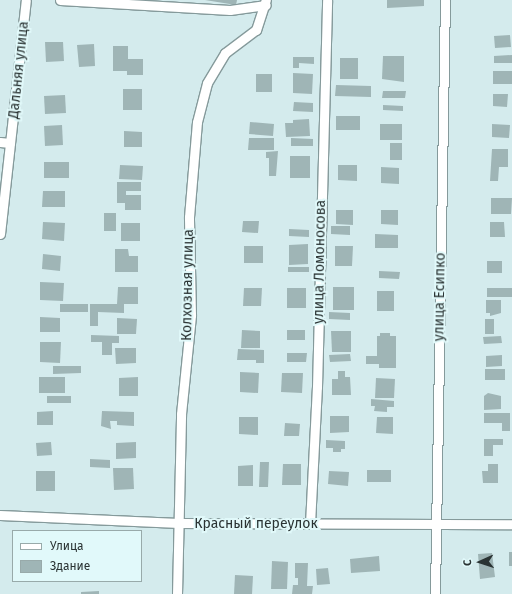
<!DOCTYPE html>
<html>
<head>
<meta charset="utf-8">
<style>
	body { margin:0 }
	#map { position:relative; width:512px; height:594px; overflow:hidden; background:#d4ebed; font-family:"Fira Sans",sans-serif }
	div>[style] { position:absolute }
	.building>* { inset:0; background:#9fb5b6 }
	.roads { filter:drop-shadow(1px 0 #859a9b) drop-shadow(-1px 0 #859a9b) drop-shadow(0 1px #859a9b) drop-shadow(0 -1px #859a9b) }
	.minor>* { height:9px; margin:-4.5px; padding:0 4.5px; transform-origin:4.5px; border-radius:4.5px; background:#fff }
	span { translate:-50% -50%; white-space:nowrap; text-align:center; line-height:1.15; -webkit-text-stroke:4px #e1f9fa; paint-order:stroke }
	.street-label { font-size:14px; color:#2a3333 }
	.legend { position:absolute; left:12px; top:530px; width:130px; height:52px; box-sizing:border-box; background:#e1f9fa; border:1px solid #98aaaa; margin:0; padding:5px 7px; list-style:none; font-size:12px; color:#2a3333 }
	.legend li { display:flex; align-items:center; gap:8px; height:20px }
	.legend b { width:20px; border:1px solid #98aaaa }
	.north { position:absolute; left:460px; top:542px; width:40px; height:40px; -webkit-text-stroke:3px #e1f9fa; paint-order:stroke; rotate:267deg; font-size:11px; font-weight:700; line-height:16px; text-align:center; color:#2a3333 }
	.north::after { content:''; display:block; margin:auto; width:14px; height:18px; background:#2a3333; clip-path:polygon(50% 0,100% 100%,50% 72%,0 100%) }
</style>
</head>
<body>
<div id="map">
	<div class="building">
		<i style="clip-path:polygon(205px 0,237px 0,236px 5px)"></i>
		<i style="clip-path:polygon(387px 0,424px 0,424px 6px,387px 8px)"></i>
		<i style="clip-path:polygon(510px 35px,511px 47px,495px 48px,494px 36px)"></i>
		<i style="clip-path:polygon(45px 42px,63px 42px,64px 61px,46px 62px)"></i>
		<i style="clip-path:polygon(94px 44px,95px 66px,79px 67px,77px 45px)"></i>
		<i style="clip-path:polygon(113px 46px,128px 46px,128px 59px,143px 59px,143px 75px,127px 75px,127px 71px,113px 71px)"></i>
		<i style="clip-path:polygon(512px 55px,512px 63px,494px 63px,494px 56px)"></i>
		<i style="clip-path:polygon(383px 56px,404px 56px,404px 82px,382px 79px)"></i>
		<i style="clip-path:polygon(293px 57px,314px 57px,314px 64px,299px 63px,299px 68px,293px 68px)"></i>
		<i style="clip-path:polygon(340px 58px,358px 58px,358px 79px,340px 79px)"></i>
		<i style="clip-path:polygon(493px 71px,512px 71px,512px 84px,493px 84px)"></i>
		<i style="clip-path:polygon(293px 73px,313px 74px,312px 94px,293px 93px)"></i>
		<i style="clip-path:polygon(256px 74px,272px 74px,272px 92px,256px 92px)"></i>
		<i style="clip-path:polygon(336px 85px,371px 86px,371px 97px,335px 96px)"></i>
		<i style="clip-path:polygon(123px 89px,142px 89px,142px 110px,123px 110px)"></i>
		<i style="clip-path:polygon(383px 91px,406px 91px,405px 98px,382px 98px)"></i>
		<i style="clip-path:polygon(493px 94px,508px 94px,507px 107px,493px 106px)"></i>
		<i style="clip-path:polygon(65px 95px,66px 113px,45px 114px,44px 96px)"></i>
		<i style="clip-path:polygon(294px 102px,313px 103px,313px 112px,293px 111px)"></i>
		<i style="clip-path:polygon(383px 105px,403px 106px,403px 111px,383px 110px)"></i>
		<i style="clip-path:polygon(336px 116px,360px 116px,360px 130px,336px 130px)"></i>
		<i style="clip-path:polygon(309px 119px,310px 136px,286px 137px,285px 123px,293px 123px,293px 120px)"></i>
		<i style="clip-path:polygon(250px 122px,274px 124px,273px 136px,249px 134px)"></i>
		<i style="clip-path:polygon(380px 124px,402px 124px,402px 140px,380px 140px)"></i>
		<i style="clip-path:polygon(492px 124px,510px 125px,509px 138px,492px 137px)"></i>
		<i style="clip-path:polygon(62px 125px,63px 145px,45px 146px,44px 126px)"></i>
		<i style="clip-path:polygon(124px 131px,142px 132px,142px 147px,124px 147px)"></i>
		<i style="clip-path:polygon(249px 138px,274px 138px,274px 150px,248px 150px)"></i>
		<i style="clip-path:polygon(291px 138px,313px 139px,313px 146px,291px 146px)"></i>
		<i style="clip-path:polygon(390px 143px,402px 143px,402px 160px,390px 160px)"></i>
		<i style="clip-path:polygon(492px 149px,508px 149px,508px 167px,499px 167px,498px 181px,490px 181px)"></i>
		<i style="clip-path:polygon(278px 151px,276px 176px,269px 176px,269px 158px,266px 158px,266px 152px)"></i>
		<i style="clip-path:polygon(290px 156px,310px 156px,310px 178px,290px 178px)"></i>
		<i style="clip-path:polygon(44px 162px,69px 162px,69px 178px,44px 178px)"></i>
		<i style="clip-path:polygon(120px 165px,143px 166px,142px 180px,119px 179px)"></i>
		<i style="clip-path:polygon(338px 165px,357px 165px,357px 181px,338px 180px)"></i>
		<i style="clip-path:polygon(381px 167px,399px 168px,399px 184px,381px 183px)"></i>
		<i style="clip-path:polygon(117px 182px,141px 182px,141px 191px,126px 191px,126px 195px,141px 195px,141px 210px,125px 210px,125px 203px,117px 203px)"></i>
		<i style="clip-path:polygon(43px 191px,65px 191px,65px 207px,42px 207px)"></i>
		<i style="clip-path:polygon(491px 198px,512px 198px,511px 214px,491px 214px)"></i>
		<i style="clip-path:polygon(336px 210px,353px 210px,353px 225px,336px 224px)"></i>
		<i style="clip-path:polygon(381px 210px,398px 210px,398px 225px,381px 224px)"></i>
		<i style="clip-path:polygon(104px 213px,116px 213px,116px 231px,104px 231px)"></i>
		<i style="clip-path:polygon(243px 221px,259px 221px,258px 233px,242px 232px)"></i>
		<i style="clip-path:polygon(43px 222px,65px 223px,64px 241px,42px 239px)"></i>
		<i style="clip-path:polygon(490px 222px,504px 222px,505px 237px,490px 237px)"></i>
		<i style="clip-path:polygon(121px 223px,140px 223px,140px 241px,121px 241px)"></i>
		<i style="clip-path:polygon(331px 226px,350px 226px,350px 235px,331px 234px)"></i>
		<i style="clip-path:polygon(289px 229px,309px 230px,309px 237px,289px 236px)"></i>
		<i style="clip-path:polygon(375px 234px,398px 235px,398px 248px,375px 248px)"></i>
		<i style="clip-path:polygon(308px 244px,308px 264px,289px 265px,289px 245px)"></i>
		<i style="clip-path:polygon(244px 246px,263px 246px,263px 263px,244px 263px)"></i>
		<i style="clip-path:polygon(335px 246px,353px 246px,352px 266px,335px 266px)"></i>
		<i style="clip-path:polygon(115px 249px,128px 249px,129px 256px,138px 256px,138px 272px,115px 272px)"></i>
		<i style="clip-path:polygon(43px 254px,61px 256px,60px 271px,42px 269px)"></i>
		<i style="clip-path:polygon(487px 261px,502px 261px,502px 273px,487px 273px)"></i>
		<i style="clip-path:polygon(288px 267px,309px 267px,309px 272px,288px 272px)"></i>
		<i style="clip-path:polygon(379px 271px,400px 272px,399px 279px,379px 278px)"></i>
		<i style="clip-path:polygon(40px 282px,64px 283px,63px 301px,40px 300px)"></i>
		<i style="clip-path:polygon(118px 287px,138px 287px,138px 304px,124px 304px,124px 313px,98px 312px,98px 326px,90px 326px,90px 304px,117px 304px)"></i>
		<i style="clip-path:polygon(333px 287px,354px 287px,354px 310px,333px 310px)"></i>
		<i style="clip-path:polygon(244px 288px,262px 288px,261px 306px,243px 306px)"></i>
		<i style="clip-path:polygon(287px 288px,306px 288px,306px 308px,287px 308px)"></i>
		<i style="clip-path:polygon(487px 288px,512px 288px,512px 297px,487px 297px)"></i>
		<i style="clip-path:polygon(377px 291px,394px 291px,394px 311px,377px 311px)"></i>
		<i style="clip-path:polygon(486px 300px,501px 300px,501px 313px,490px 316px,490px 313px,486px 313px)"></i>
		<i style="clip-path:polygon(60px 304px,88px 304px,88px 312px,60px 312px)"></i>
		<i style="clip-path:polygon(329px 312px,350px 313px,350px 320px,329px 319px)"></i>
		<i style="clip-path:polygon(40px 317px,60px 318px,60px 332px,40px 332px)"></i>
		<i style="clip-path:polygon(117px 318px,137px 319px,136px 334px,117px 334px)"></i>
		<i style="clip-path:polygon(485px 319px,494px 319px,494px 334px,485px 334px)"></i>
		<i style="clip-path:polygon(242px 330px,260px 331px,260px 348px,241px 348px)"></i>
		<i style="clip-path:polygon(287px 330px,305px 330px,305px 340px,287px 340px)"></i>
		<i style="clip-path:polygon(331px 331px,351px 331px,351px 352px,332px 352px)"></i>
		<i style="clip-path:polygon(380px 333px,390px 333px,390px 336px,396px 336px,396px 368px,379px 368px,379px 364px,366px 364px,366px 356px,377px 356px,377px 336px,380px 336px)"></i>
		<i style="clip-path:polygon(91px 335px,119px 336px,119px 343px,112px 343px,112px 355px,102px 355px,102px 342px,91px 342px)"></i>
		<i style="clip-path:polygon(501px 336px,502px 343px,484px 344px,483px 337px)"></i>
		<i style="clip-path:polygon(40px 342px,61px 342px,60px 363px,40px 362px)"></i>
		<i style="clip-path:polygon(115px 348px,136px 348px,136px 363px,116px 364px)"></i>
		<i style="clip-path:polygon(238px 349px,264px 350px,264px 363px,256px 363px,256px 360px,237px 360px)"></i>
		<i style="clip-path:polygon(287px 353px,307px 353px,306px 362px,287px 362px)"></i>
		<i style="clip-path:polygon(350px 354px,351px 361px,330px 362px,329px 355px)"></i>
		<i style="clip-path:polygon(502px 355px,502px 366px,486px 367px,486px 356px)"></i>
		<i style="clip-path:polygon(53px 366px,81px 366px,81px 373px,53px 374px)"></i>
		<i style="clip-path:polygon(485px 369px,505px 369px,505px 380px,485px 380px)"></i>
		<i style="clip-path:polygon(338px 371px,345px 371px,345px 377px,350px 377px,351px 395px,332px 395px,332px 379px,338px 379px)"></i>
		<i style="clip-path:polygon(240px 372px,259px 373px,258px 393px,240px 392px)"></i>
		<i style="clip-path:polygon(282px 373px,303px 373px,302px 393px,281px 392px)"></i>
		<i style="clip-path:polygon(39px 377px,65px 377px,65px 393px,39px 393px)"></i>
		<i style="clip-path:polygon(138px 377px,138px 396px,119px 396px,119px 378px)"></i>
		<i style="clip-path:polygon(376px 378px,395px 379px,394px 398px,375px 398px)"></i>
		<i style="clip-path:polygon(488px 393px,501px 396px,501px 409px,484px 410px,484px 396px)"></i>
		<i style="clip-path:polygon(47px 396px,71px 396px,71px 403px,47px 403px)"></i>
		<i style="clip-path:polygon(371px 399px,394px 401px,394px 407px,387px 407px,387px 412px,374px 411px,375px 406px,371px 406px)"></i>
		<i style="clip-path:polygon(53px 411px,53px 425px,37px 425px,37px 412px)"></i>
		<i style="clip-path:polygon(102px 411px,134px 412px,134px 426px,117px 425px,117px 421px,110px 421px,111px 429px,101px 426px)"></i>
		<i style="clip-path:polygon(484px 413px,510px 413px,510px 431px,502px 431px,502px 423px,484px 423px)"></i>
		<i style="clip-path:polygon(330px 416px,349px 416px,349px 432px,330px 433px)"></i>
		<i style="clip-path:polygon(239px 417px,258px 417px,258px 435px,239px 434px)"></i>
		<i style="clip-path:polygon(377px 417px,393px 417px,393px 434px,376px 433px)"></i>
		<i style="clip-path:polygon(285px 423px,300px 424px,299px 436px,284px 436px)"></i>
		<i style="clip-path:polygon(484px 439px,503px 439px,503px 445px,493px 445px,493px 456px,484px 456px)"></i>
		<i style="clip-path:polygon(326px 440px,345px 441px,345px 449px,341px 449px,341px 452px,333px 452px,333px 448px,326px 448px)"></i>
		<i style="clip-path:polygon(51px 442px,52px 455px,37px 456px,36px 443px)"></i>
		<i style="clip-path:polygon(136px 442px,136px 458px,116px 459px,116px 443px)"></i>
		<i style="clip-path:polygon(90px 459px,110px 460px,110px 468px,90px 467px)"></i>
		<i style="clip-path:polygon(260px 462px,269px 462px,268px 487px,259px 487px)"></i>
		<i style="clip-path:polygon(283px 464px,301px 464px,301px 485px,282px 485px)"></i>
		<i style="clip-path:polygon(488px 464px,498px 464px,498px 483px,483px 483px,482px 471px,488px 471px)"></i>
		<i style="clip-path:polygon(253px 465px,253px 486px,238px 486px,238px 466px)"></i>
		<i style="clip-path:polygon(113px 468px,133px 468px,134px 489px,114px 490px)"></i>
		<i style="clip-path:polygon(367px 470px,391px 470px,391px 482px,367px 482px)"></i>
		<i style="clip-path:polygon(36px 471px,55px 471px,55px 491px,36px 491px)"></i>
		<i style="clip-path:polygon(329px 471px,349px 472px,348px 486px,328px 484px)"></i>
		<i style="clip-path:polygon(509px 552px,512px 552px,512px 566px,509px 566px)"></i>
		<i style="clip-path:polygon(492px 553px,495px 577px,480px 579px,478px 554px)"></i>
		<i style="clip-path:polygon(379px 556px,380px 571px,351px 573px,350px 559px)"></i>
		<i style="clip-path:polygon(272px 561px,288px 562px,287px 589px,271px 589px)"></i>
		<i style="clip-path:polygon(295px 563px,308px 563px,307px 586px,313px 586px,312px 594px,292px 594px,293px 585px,298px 585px,298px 578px,295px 578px)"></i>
		<i style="clip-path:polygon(328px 568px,330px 584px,317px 585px,316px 569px)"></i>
		<i style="clip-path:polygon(235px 575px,253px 576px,252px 594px,234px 594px)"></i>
		<i style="clip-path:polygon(99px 591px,99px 594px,81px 594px,81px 592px)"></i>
	</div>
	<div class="roads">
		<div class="minor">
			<i style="left:60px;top:0;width:170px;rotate:3.4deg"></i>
			<i style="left:230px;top:10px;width:36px;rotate:-8deg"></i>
			<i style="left:0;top:142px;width:10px;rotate:6deg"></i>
			<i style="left:0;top:234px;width:235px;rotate:-83.7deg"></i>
			<i style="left:0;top:515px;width:179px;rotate:2.6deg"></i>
			<i style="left:179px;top:523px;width:333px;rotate:0.2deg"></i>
			<i style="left:310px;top:524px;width:137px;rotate:-87.1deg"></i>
			<i style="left:317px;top:387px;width:387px;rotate:-88.5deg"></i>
			<i style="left:177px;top:594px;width:180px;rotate:-88.7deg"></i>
			<i style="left:181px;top:414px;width:100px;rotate:-84.2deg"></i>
			<i style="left:191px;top:315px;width:98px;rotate:-91.2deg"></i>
			<i style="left:189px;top:217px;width:95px;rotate:-85.2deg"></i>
			<i style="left:197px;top:122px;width:40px;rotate:-75.6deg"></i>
			<i style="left:207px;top:83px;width:35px;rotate:-59deg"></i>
			<i style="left:225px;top:53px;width:39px;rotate:-37deg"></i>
			<i style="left:256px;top:30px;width:32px;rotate:-72deg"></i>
			<i style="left:435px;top:594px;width:594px;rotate:-89.04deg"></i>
		</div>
	</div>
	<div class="street-label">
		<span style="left:19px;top:70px;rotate:-84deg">Дальняя улица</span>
		<span style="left:320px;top:262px;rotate:-89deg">улица Ломоносова</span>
		<span style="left:188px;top:285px;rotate:-89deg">Колхозная улица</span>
		<span style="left:440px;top:297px;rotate:-89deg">улица Есипко</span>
		<span style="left:256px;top:524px">Красный переулок</span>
	</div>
	<ul class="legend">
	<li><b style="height:5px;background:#fff"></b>Улица</li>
	<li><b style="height:11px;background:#9fb5b6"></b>Здание</li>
	</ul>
	<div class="north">С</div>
</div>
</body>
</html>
